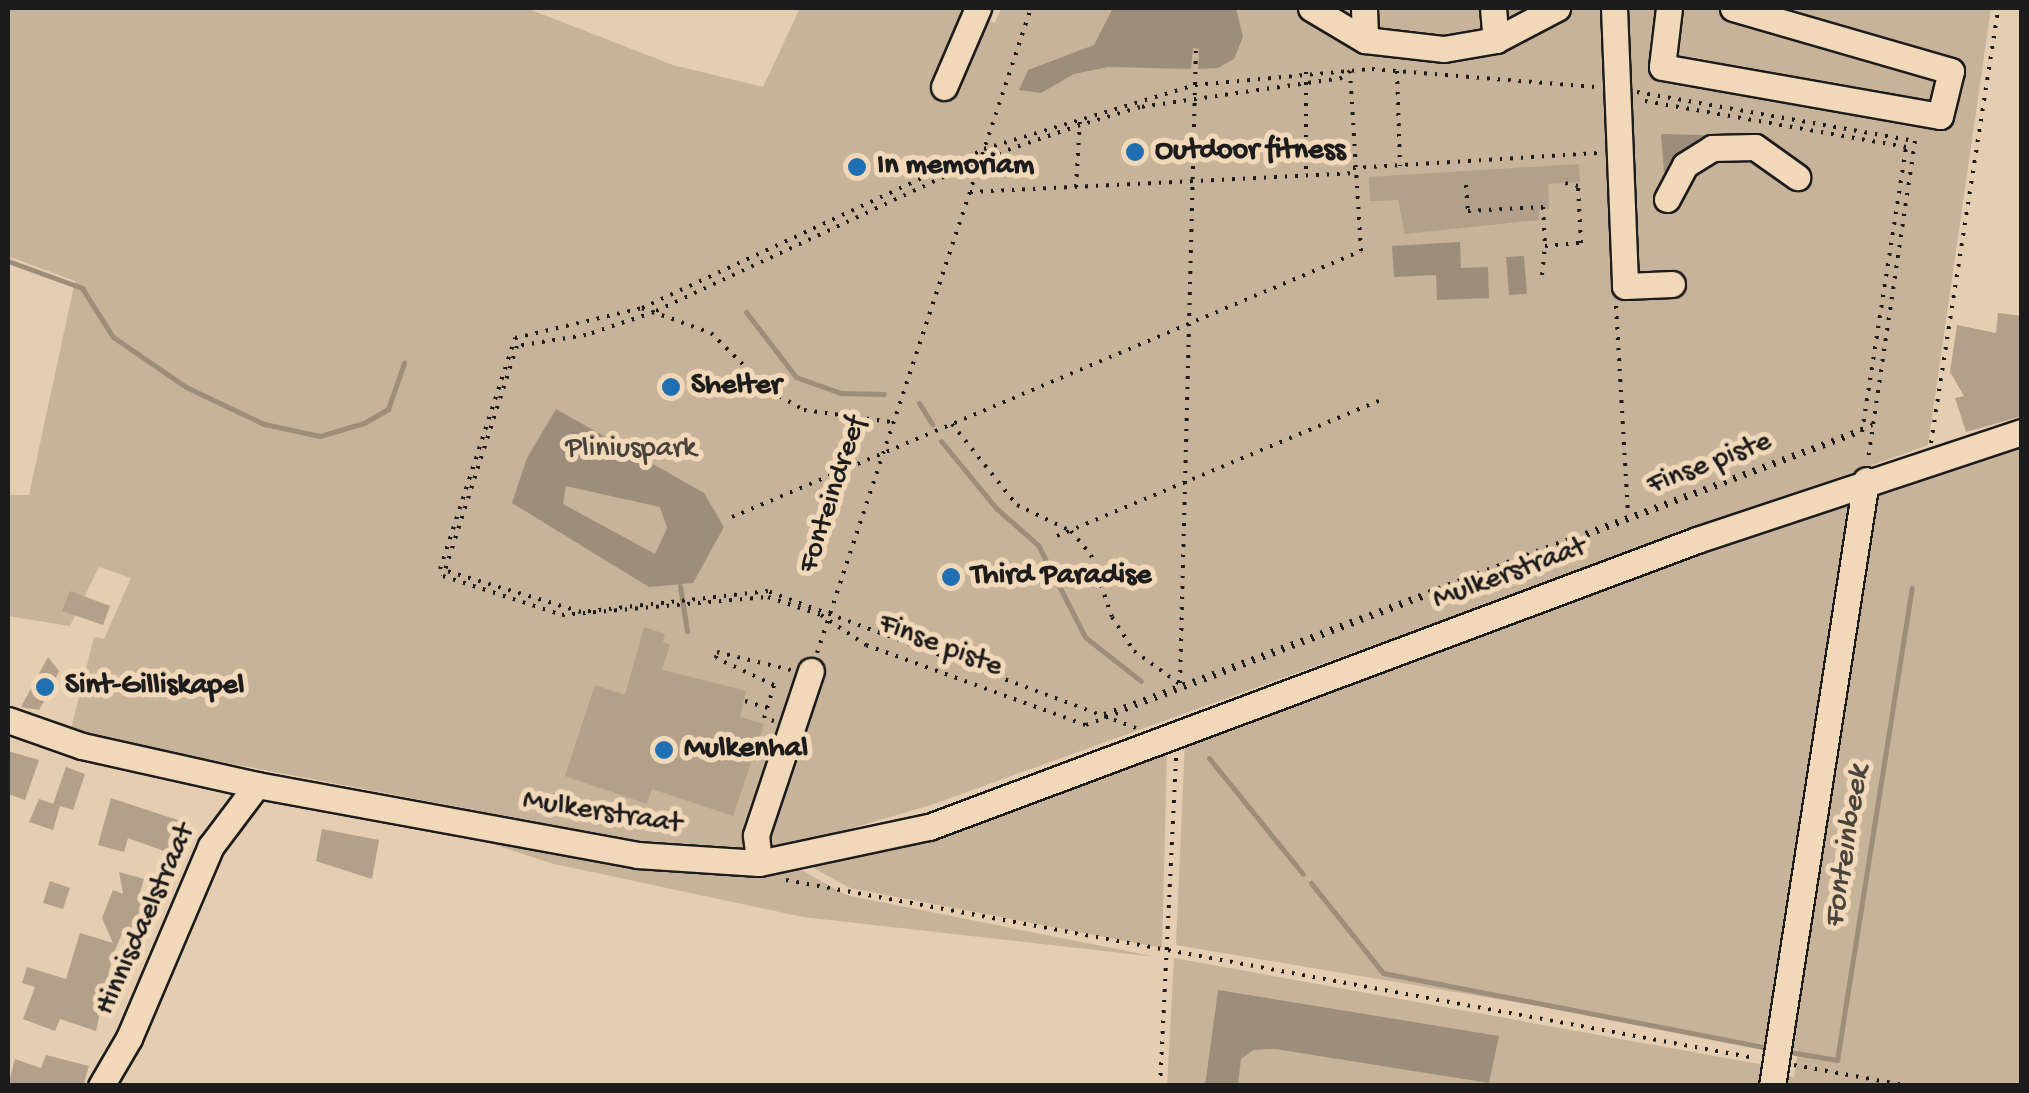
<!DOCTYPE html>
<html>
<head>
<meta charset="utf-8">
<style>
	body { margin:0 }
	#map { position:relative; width:2029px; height:1093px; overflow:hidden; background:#e4cdb0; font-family:"Gochi Hand",sans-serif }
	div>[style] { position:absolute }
	.green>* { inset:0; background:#c7b29a }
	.water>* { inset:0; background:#9d8e7b }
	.stream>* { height:5px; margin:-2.5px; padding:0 2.5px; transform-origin:2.5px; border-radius:2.5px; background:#9d8e7b }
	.building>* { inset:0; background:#b2a08b }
	.path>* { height:4px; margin-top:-2px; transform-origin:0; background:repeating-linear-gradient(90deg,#1c1c1c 0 2.5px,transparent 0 10.5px) }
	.roads { filter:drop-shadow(2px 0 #1c1c1c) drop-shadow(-2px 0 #1c1c1c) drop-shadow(0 2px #1c1c1c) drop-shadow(0 -2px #1c1c1c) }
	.minor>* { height:25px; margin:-12.5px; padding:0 12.5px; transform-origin:12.5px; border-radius:12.5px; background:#f1d8b9 }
	.dots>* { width:28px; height:28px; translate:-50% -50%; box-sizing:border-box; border:5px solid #f1d8b9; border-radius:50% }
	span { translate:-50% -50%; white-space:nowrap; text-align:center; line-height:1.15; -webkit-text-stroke:10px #f1d8b9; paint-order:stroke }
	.poi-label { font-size:30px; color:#1c1c1c; font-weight:700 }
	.left { translate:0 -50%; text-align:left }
	.park-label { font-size:30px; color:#47423c }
	.street-label { font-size:30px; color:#1c1c1c }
	.water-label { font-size:32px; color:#49443d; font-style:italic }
	.frame { position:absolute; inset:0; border:10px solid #1c1c1c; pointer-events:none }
</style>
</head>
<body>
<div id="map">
	<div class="green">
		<i style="clip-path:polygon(8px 8px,526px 8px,673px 65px,763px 87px,800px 8px,954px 8px,995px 23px,1001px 8px,1991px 8px,1928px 445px,931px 805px,801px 843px,701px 853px,70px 733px,94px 637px,104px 639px,131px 578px,99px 567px,70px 626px,8px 616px,8px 495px,29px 495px,75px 281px,8px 256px)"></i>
		<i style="clip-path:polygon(2021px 447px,2021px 1085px,1776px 1085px,1778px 1074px,1794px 1077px,1798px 1050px,1176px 945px,1185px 741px,1769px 525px)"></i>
		<i style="clip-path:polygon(1167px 751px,1162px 948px,850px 888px,808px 865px,933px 836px)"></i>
		<i style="clip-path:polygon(454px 831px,725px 871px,798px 868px,846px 895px,1157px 957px,803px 917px,550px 863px)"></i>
		<i style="clip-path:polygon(1174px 958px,1770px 1066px,1766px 1086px,1238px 1085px,1240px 1060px,1254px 1050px,1275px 1049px,1489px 1082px,1218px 990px,1205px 1085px,1167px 1086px)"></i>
	</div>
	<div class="water">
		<i style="clip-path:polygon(1113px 8px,1236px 8px,1243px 37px,1234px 59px,1218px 68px,1198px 69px,1199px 49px,1193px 48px,1191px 69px,1108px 67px,1074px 74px,1041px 93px,1019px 90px,1028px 70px,1094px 45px)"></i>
		<i style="clip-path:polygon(1661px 134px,1704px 135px,1664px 172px)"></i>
		<i style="clip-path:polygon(1460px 242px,1461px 268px,1488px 267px,1489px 298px,1437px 300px,1436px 275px,1394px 277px,1392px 246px)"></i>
		<i style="clip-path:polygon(1524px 256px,1527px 294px,1509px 295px,1506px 257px)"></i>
		<i style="clip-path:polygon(evenodd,556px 409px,704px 493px,724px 527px,693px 583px,649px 587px,512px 503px,527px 458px,556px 409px,566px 486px,660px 507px,667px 528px,655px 554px,563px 504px,566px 486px)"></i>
		<i style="clip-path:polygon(1218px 990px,1499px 1036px,1489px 1083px,1275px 1049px,1254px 1050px,1241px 1059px,1238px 1085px,1205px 1085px)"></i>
	</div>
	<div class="stream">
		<i style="left:8px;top:261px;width:79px;rotate:20deg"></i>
		<i style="left:82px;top:288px;width:58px;rotate:57.7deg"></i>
		<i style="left:113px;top:337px;width:88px;rotate:34.4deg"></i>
		<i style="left:186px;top:387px;width:86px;rotate:25.4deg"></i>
		<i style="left:264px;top:424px;width:57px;rotate:12.1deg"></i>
		<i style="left:320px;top:436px;width:46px;rotate:-16.5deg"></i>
		<i style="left:364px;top:423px;width:28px;rotate:-30deg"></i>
		<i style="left:388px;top:409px;width:49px;rotate:-70.8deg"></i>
		<i style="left:746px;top:312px;width:82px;rotate:52.4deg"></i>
		<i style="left:796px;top:377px;width:48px;rotate:19.6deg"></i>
		<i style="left:841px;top:393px;width:43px;rotate:1.3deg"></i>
		<i style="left:919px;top:403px;width:25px;rotate:58deg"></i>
		<i style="left:941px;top:441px;width:87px;rotate:50.6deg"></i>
		<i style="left:996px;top:508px;width:56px;rotate:41.4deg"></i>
		<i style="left:1038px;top:545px;width:103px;rotate:62.9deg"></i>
		<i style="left:1085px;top:637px;width:71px;rotate:38.2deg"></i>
		<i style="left:680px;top:586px;width:46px;rotate:81.2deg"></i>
		<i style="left:1209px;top:758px;width:149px;rotate:51deg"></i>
		<i style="left:1311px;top:883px;width:115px;rotate:51.3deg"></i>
		<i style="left:1383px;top:973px;width:394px;rotate:11deg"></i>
		<i style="left:1784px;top:1051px;width:54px;rotate:9.6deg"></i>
		<i style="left:1837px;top:1060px;width:478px;rotate:-81deg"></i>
	</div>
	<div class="building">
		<i style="clip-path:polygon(1579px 164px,1580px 182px,1548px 184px,1549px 209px,1539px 209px,1539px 220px,1405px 234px,1398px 200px,1370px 201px,1369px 177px)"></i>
		<i style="clip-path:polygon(1998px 313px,2022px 316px,2022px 416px,1966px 432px,1955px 398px,1964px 396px,1950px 372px,1957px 325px,1996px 333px)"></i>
		<i style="clip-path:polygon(70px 591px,110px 606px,103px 625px,62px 611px)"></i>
		<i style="clip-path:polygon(644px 627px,665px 634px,663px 642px,670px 645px,662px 670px,746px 691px,740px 717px,764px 724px,733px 816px,652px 789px,647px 804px,565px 776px,595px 685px,625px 695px)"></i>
		<i style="clip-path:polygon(48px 657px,59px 671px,50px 690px,39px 710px,21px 707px)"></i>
		<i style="clip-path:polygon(8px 751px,39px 760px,25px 800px,8px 794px)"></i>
		<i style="clip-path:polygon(66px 767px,85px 774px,73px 810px,53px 804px)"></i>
		<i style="clip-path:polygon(111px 798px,190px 824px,180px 857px,128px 838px,124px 852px,98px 845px)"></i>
		<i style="clip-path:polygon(39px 799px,60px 806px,53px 830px,29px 822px)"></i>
		<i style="clip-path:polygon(322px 829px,379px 840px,372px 879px,316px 861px)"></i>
		<i style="clip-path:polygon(119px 872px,144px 879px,138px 899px,145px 901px,134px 931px,124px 928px,112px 958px,96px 1031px,60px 1019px,55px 1031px,23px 1019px,35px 987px,22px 983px,27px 967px,66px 979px,80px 933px,113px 943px,102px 918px,113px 890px,123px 894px)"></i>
		<i style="clip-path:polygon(50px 881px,70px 888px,63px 909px,43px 903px)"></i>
		<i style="clip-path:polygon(46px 1055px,89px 1066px,83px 1086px,8px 1086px,15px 1059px,41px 1068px)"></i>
	</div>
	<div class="path">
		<i style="left:1397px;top:71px;width:95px;rotate:88.2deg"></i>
		<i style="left:1306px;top:72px;width:103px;rotate:90deg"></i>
		<i style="left:1637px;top:92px;width:282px;rotate:10deg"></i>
		<i style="left:1915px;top:141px;width:323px;rotate:98.4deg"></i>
		<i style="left:1353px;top:168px;width:245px;rotate:-3.5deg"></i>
		<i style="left:1466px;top:185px;width:26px;rotate:86deg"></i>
		<i style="left:1468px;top:211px;width:75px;rotate:-3.1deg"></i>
		<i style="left:1543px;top:207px;width:39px;rotate:87deg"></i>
		<i style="left:1076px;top:187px;width:68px;rotate:-86.6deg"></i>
		<i style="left:970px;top:192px;width:383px;rotate:-2.8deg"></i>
		<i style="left:1542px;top:275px;width:29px;rotate:-84deg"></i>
		<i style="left:1545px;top:246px;width:36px;rotate:-5deg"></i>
		<i style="left:1581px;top:243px;width:57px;rotate:-93deg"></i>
		<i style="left:1578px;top:186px;width:13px;rotate:-167deg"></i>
		<i style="left:1616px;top:306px;width:209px;rotate:86.7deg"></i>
		<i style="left:642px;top:308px;width:73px;rotate:19.9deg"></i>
		<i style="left:711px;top:333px;width:83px;rotate:44.5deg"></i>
		<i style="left:770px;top:391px;width:39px;rotate:29deg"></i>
		<i style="left:804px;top:410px;width:88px;rotate:7.9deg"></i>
		<i style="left:952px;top:424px;width:104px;rotate:51.3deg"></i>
		<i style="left:1017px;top:505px;width:60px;rotate:25.7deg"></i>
		<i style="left:1071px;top:531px;width:31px;rotate:50deg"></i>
		<i style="left:1091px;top:555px;width:65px;rotate:71.3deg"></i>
		<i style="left:1112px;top:617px;width:40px;rotate:57.1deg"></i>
		<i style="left:1134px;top:651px;width:57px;rotate:35.7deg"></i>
		<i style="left:1931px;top:443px;width:440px;rotate:-81.2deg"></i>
		<i style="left:732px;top:517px;width:683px;rotate:-22.92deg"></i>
		<i style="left:1361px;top:251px;width:180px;rotate:-93.5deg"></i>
		<i style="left:1350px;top:71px;width:11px;rotate:139deg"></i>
		<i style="left:1342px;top:78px;width:204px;rotate:171.8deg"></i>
		<i style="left:1140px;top:107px;width:63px;rotate:163.3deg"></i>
		<i style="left:1080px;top:125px;width:104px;rotate:160.9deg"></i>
		<i style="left:982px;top:159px;width:362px;rotate:155deg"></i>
		<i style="left:654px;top:312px;width:72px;rotate:161.3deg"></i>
		<i style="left:586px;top:335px;width:70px;rotate:170.9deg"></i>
		<i style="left:517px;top:346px;width:242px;rotate:107.8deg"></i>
		<i style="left:443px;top:576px;width:125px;rotate:18.1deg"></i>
		<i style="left:562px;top:615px;width:207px;rotate:-5deg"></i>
		<i style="left:768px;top:597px;width:56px;rotate:18.8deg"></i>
		<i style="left:821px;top:615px;width:54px;rotate:33.7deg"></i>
		<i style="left:866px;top:645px;width:234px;rotate:20deg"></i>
		<i style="left:1086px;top:725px;width:829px;rotate:-20.69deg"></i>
		<i style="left:1862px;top:432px;width:288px;rotate:-81.2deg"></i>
		<i style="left:1906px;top:147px;width:271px;rotate:-170deg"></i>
		<i style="left:1057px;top:536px;width:356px;rotate:-22.8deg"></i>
		<i style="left:817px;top:653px;width:680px;rotate:-71.65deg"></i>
		<i style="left:1180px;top:683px;width:635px;rotate:-88.56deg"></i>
		<i style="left:745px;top:701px;width:24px;rotate:17deg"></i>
		<i style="left:1104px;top:714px;width:821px;rotate:-20.62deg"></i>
		<i style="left:774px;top:721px;width:10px;rotate:-163deg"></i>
		<i style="left:764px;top:718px;width:34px;rotate:-73deg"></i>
		<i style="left:774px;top:685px;width:64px;rotate:-155deg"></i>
		<i style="left:716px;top:658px;width:6px;rotate:-81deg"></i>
		<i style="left:717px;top:652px;width:76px;rotate:13.7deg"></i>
		<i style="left:1136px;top:728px;width:393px;rotate:-159.6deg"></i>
		<i style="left:768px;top:591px;width:188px;rotate:173.6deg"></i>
		<i style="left:581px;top:612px;width:147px;rotate:-163deg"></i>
		<i style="left:440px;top:569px;width:243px;rotate:-72deg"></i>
		<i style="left:515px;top:338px;width:130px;rotate:-13.3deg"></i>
		<i style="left:642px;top:308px;width:377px;rotate:-24.9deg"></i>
		<i style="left:984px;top:149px;width:220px;rotate:-16.9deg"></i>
		<i style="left:1195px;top:85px;width:178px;rotate:-5.2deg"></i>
		<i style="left:1372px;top:69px;width:227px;rotate:4.6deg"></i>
		<i style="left:786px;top:880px;width:985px;rotate:10.41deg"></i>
		<i style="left:1794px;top:1065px;width:117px;rotate:10.3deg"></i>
		<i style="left:1160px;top:1086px;width:329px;rotate:-87.2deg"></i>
	</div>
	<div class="roads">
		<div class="minor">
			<i style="left:1311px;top:8px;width:63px;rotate:30.7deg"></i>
			<i style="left:1365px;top:40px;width:80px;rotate:6.5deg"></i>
			<i style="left:1444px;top:49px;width:53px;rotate:-9.8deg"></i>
			<i style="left:1496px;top:40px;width:69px;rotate:-27.7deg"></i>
			<i style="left:1364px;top:8px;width:32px;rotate:88deg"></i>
			<i style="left:1493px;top:8px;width:32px;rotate:85deg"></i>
			<i style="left:1614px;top:8px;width:278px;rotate:87.7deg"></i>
			<i style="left:1625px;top:286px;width:47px;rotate:-2.4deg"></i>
			<i style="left:1669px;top:8px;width:59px;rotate:96.8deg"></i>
			<i style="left:1662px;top:67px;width:282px;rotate:10deg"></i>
			<i style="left:1940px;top:116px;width:46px;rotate:-76.3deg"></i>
			<i style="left:1951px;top:71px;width:227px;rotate:-163.9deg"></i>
			<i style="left:944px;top:87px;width:86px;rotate:-66.7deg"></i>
			<i style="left:1667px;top:199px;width:38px;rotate:-62deg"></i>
			<i style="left:1685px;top:165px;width:32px;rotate:-32deg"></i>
			<i style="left:1712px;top:148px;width:43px;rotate:-1.3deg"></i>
			<i style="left:1755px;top:147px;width:52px;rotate:35.5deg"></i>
			<i style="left:8px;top:720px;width:78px;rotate:19.4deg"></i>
			<i style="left:82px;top:746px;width:179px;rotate:12.6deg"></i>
			<i style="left:257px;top:785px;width:386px;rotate:10.4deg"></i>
			<i style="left:637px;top:855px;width:122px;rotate:3.8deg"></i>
			<i style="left:759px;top:863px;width:174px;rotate:-12deg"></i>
			<i style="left:929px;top:827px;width:820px;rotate:-20.49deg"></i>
			<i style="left:1697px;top:540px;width:342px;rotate:-18.4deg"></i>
			<i style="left:759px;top:863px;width:28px;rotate:-96deg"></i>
			<i style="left:756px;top:835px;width:173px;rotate:-71.5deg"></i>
			<i style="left:101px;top:1086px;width:56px;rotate:-59.7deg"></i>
			<i style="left:129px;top:1038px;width:209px;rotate:-66.9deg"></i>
			<i style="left:211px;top:846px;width:76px;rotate:-53deg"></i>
			<i style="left:1772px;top:1086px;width:613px;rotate:-81.18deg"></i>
		</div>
	</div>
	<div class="dots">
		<i style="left:1135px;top:152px;background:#1f6fb2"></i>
		<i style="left:857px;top:167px;background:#1f6fb2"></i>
		<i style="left:671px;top:387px;background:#1f6fb2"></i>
		<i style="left:951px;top:577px;background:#1f6fb2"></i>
		<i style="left:45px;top:687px;background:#1f6fb2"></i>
		<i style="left:664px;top:750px;background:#1f6fb2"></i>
	</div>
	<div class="poi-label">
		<span class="left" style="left:1155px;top:152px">Outdoor fitness</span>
		<span class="left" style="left:877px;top:167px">In memoriam</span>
		<span class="left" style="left:691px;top:387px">Shelter</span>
		<span class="left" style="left:971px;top:577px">Third Paradise</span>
		<span class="left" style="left:65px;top:687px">Sint-Gilliskapel</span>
		<span class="left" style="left:684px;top:750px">Mulkenhal</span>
	</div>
	<div class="park-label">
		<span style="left:631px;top:450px">Pliniuspark</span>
	</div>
	<div class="street-label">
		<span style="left:1710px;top:465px;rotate:-21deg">Finse piste</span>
		<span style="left:834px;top:495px;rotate:-72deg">Fonteindreef</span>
		<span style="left:1510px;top:575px;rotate:-20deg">Mulkerstraat</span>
		<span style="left:940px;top:647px;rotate:21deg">Finse piste</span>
		<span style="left:602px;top:814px;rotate:9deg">Mulkerstraat</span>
		<span style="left:147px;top:920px;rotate:-66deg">Hinnisdaelstraat</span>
	</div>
	<div class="water-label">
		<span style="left:1848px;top:847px;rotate:-81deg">Fonteinbeek</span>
	</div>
	<div class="frame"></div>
</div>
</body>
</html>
